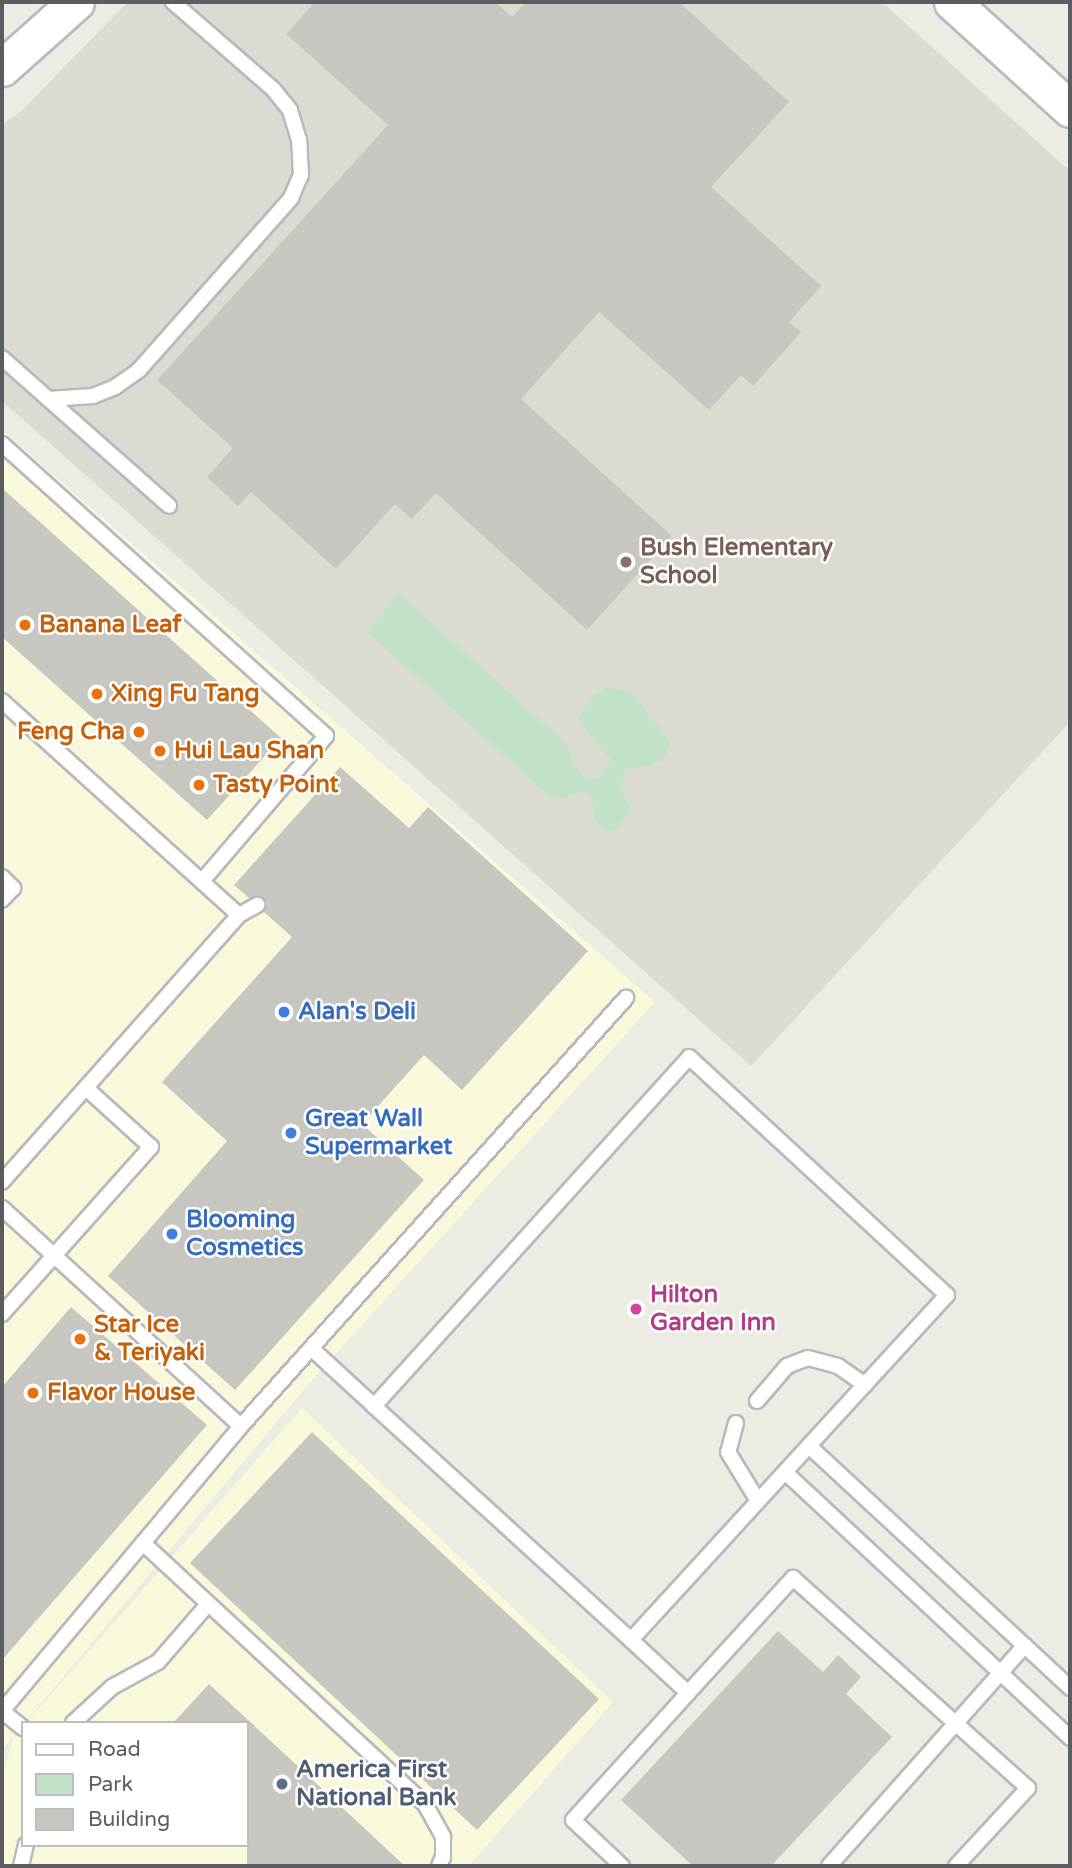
<!DOCTYPE html>
<html>
<head>
<meta charset="utf-8">
<style>
	body { margin:0 }
	#map { position:relative; width:1072px; height:1868px; overflow:hidden; background:#ecece3; font-family:"Varela Round",sans-serif }
	div>[style] { position:absolute }
	.commercial>* { inset:0; background:#f9f8db }
	.education>* { inset:0; background:#dcdbd2 }
	.green>* { inset:0; background:#c2e1c9 }
	.building>* { inset:0; background:#c8c6c0 }
	.roads { filter:drop-shadow(2px 0 #b8b9be) drop-shadow(-2px 0 #b8b9be) drop-shadow(0 2px #b8b9be) drop-shadow(0 -2px #b8b9be) }
	.service>* { height:14px; margin:-7px; padding:0 7px; transform-origin:7px; border-radius:7px; background:#fff }
	.tertiary>* { height:35px; margin:-17.5px; padding:0 17.5px; transform-origin:17.5px; border-radius:17.5px; background:#fff }
	.dots>* { width:19px; height:19px; translate:-50% -50%; box-sizing:border-box; border:4px solid #fff; border-radius:50% }
	span { translate:-50% -50%; white-space:nowrap; text-align:center; line-height:1.15; -webkit-text-stroke:5px #fff; paint-order:stroke }
	.education-label { font-size:24px; color:#785e54; font-weight:700 }
	.left { translate:0 -50%; text-align:left }
	.food-label { font-size:24px; color:#c56008; font-weight:700 }
	.right { translate:-100% -50%; text-align:right }
	.shop-label { font-size:24px; color:#366cbe; font-weight:700 }
	.hotel-label { font-size:24px; color:#b23c85; font-weight:700 }
	.service-label { font-size:24px; color:#4e5e75; font-weight:700 }
	.frame { position:absolute; inset:0; border:4px solid #5b5d62; pointer-events:none }
	.legend { position:absolute; left:21px; top:1721px; width:228px; height:126px; box-sizing:border-box; background:#fff; border:2px solid #bdbec0; margin:0; padding:9px 12px; list-style:none; font-size:21px; color:#5b5d62 }
	.legend li { display:flex; align-items:center; gap:14px; height:35px }
	.legend b { width:35px; border:2px solid #bdbec0 }
</style>
</head>
<body>
<div id="map">
	<div class="commercial">
		<i style="clip-path:polygon(2px 430px,655px 1002px,312px 1380px,2px 1750px)"></i>
		<i style="clip-path:polygon(302px 1408px,613px 1702px,469px 1866px,2px 1866px,2px 1778px,13px 1738px,23px 1727px,23px 1845px,247px 1845px,247px 1723px,26px 1723px)"></i>
	</div>
	<div class="education">
		<i style="clip-path:polygon(128px 2px,882px 2px,1070px 171px,1070px 722px,751px 1066px,2px 401px,2px 125px,21px 111px)"></i>
	</div>
	<div class="green">
		<i style="clip-path:polygon(398px 593px,570px 747px,570px 759px,582px 776px,597px 779px,612px 761px,578px 720px,591px 697px,608px 687px,633px 694px,670px 743px,664px 759px,647px 767px,626px 769px,621px 785px,632px 812px,622px 823px,613px 831px,605px 831px,594px 819px,593px 797px,586px 791px,562px 798px,549px 796px,367px 632px)"></i>
	</div>
	<div class="building">
		<i style="clip-path:polygon(315px 2px,495px 2px,512px 17px,526px 2px,679px 2px,789px 102px,711px 187px,821px 286px,789px 322px,801px 332px,753px 386px,741px 375px,709px 410px,599px 312px,521px 399px,672px 536px,587px 630px,436px 493px,412px 519px,395px 504px,336px 569px,251px 492px,238px 506px,207px 477px,233px 448px,157px 380px,388px 125px,286px 34px)"></i>
		<i style="clip-path:polygon(2px 488px,281px 738px,207px 820px,2px 637px)"></i>
		<i style="clip-path:polygon(340px 767px,409px 828px,428px 807px,588px 951px,462px 1090px,424px 1055px,362px 1124px,424px 1180px,235px 1390px,108px 1276px,227px 1141px,162px 1082px,292px 937px,264px 912px,267px 904px,262px 897px,249px 898px,234px 885px)"></i>
		<i style="clip-path:polygon(71px 1307px,207px 1425px,2px 1660px,2px 1387px)"></i>
		<i style="clip-path:polygon(312px 1432px,599px 1699px,477px 1830px,190px 1563px)"></i>
		<i style="clip-path:polygon(778px 1631px,823px 1672px,838px 1655px,861px 1677px,846px 1694px,892px 1737px,771px 1866px,693px 1866px,621px 1800px)"></i>
		<i style="clip-path:polygon(209px 1684px,247px 1719px,405px 1866px,247px 1866px,247px 1723px,173px 1723px)"></i>
	</div>
	<div class="roads">
		<div class="service">
			<i style="left:2px;top:358px;width:223px;rotate:41.5deg"></i>
			<i style="left:48px;top:399px;width:45px;rotate:-3.8deg"></i>
			<i style="left:93px;top:396px;width:24px;rotate:-22deg"></i>
			<i style="left:115px;top:387px;width:29px;rotate:-35deg"></i>
			<i style="left:139px;top:370px;width:230px;rotate:-48.5deg"></i>
			<i style="left:291px;top:198px;width:25px;rotate:-67deg"></i>
			<i style="left:301px;top:175px;width:35px;rotate:-93deg"></i>
			<i style="left:299px;top:140px;width:31px;rotate:-107deg"></i>
			<i style="left:290px;top:110px;width:27px;rotate:-129deg"></i>
			<i style="left:273px;top:89px;width:133px;rotate:-139deg"></i>
			<i style="left:2px;top:444px;width:436px;rotate:42deg"></i>
			<i style="left:326px;top:736px;width:191px;rotate:130.5deg"></i>
			<i style="left:2px;top:701px;width:319px;rotate:42.1deg"></i>
			<i style="left:239px;top:915px;width:357px;rotate:131.6deg"></i>
			<i style="left:2px;top:877px;width:16px;rotate:45deg"></i>
			<i style="left:13px;top:888px;width:16px;rotate:133deg"></i>
			<i style="left:239px;top:915px;width:21px;rotate:-29deg"></i>
			<i style="left:2px;top:1208px;width:323px;rotate:42.4deg"></i>
			<i style="left:2px;top:1314px;width:224px;rotate:-48.3deg"></i>
			<i style="left:151px;top:1147px;width:88px;rotate:-137.8deg"></i>
			<i style="left:311px;top:1348px;width:86px;rotate:42.6deg"></i>
			<i style="left:374px;top:1406px;width:470px;rotate:-47.9deg"></i>
			<i style="left:689px;top:1057px;width:351px;rotate:42.7deg"></i>
			<i style="left:947px;top:1295px;width:468px;rotate:132.5deg"></i>
			<i style="left:631px;top:1640px;width:348px;rotate:-137.7deg"></i>
			<i style="left:757px;top:1401px;width:46px;rotate:-49.4deg"></i>
			<i style="left:787px;top:1366px;width:22px;rotate:-21deg"></i>
			<i style="left:808px;top:1358px;width:31px;rotate:15deg"></i>
			<i style="left:838px;top:1366px;width:33px;rotate:35deg"></i>
			<i style="left:736px;top:1423px;width:30px;rotate:105deg"></i>
			<i style="left:728px;top:1452px;width:57px;rotate:58.5deg"></i>
			<i style="left:809px;top:1446px;width:356px;rotate:42.8deg"></i>
			<i style="left:785px;top:1472px;width:390px;rotate:43deg"></i>
			<i style="left:143px;top:1543px;width:384px;rotate:42.8deg"></i>
			<i style="left:425px;top:1804px;width:38px;rotate:61deg"></i>
			<i style="left:443px;top:1837px;width:20px;rotate:90deg"></i>
			<i style="left:443px;top:1857px;width:10px;rotate:114deg"></i>
			<i style="left:631px;top:1640px;width:78px;rotate:42.9deg"></i>
			<i style="left:688px;top:1693px;width:156px;rotate:-47.6deg"></i>
			<i style="left:793px;top:1578px;width:315px;rotate:41.8deg"></i>
			<i style="left:1028px;top:1788px;width:106px;rotate:132.7deg"></i>
			<i style="left:2px;top:1711px;width:372px;rotate:-50deg"></i>
			<i style="left:241px;top:1426px;width:576px;rotate:-48.03deg"></i>
			<i style="left:2px;top:1711px;width:27px;rotate:39deg"></i>
			<i style="left:73px;top:1723px;width:53px;rotate:-42.7deg"></i>
			<i style="left:112px;top:1687px;width:52px;rotate:-28.5deg"></i>
			<i style="left:158px;top:1662px;width:77px;rotate:-49.2deg"></i>
			<i style="left:21px;top:1866px;width:22px;rotate:-77deg"></i>
			<i style="left:622px;top:1866px;width:67px;rotate:-136.8deg"></i>
			<i style="left:573px;top:1820px;width:171px;rotate:-47.8deg"></i>
			<i style="left:829px;top:1866px;width:295px;rotate:-48.4deg"></i>
		</div>
		<div class="tertiary">
			<i style="left:952px;top:2px;width:159px;rotate:42.2deg"></i>
			<i style="left:2px;top:68px;width:99px;rotate:-41.7deg"></i>
		</div>
	</div>
	<div class="dots">
		<i style="left:626px;top:562px;background:#8d6e63"></i>
		<i style="left:25px;top:625px;background:#e8710a"></i>
		<i style="left:97px;top:694px;background:#e8710a"></i>
		<i style="left:139px;top:732px;background:#e8710a"></i>
		<i style="left:160px;top:751px;background:#e8710a"></i>
		<i style="left:199px;top:785px;background:#e8710a"></i>
		<i style="left:284px;top:1012px;background:#3f7fe0"></i>
		<i style="left:291px;top:1133px;background:#3f7fe0"></i>
		<i style="left:172px;top:1234px;background:#3f7fe0"></i>
		<i style="left:636px;top:1309px;background:#d1479c"></i>
		<i style="left:80px;top:1339px;background:#e8710a"></i>
		<i style="left:33px;top:1393px;background:#e8710a"></i>
		<i style="left:282px;top:1784px;background:#5c6f8a"></i>
	</div>
	<div class="education-label">
		<span class="left" style="left:640px;top:562px">Bush Elementary<br>School</span>
	</div>
	<div class="food-label">
		<span class="left" style="left:39px;top:625px">Banana Leaf</span>
		<span class="left" style="left:111px;top:694px">Xing Fu Tang</span>
		<span class="right" style="left:125px;top:732px">Feng Cha</span>
		<span class="left" style="left:174px;top:751px">Hui Lau Shan</span>
		<span class="left" style="left:213px;top:785px">Tasty Point</span>
		<span class="left" style="left:94px;top:1339px">Star Ice<br>&amp; Teriyaki</span>
		<span class="left" style="left:47px;top:1393px">Flavor House</span>
	</div>
	<div class="shop-label">
		<span class="left" style="left:298px;top:1012px">Alan's Deli</span>
		<span class="left" style="left:305px;top:1133px">Great Wall<br>Supermarket</span>
		<span class="left" style="left:186px;top:1234px">Blooming<br>Cosmetics</span>
	</div>
	<div class="hotel-label">
		<span class="left" style="left:650px;top:1309px">Hilton<br>Garden Inn</span>
	</div>
	<div class="service-label">
		<span class="left" style="left:296px;top:1784px">America First<br>National Bank</span>
	</div>
	<div class="frame"></div>
	<ul class="legend">
	<li><b style="height:9px;background:#fff"></b>Road</li>
	<li><b style="height:19px;background:#c2e1c9"></b>Park</li>
	<li><b style="height:19px;background:#c8c6c0"></b>Building</li>
	</ul>
</div>
</body>
</html>
